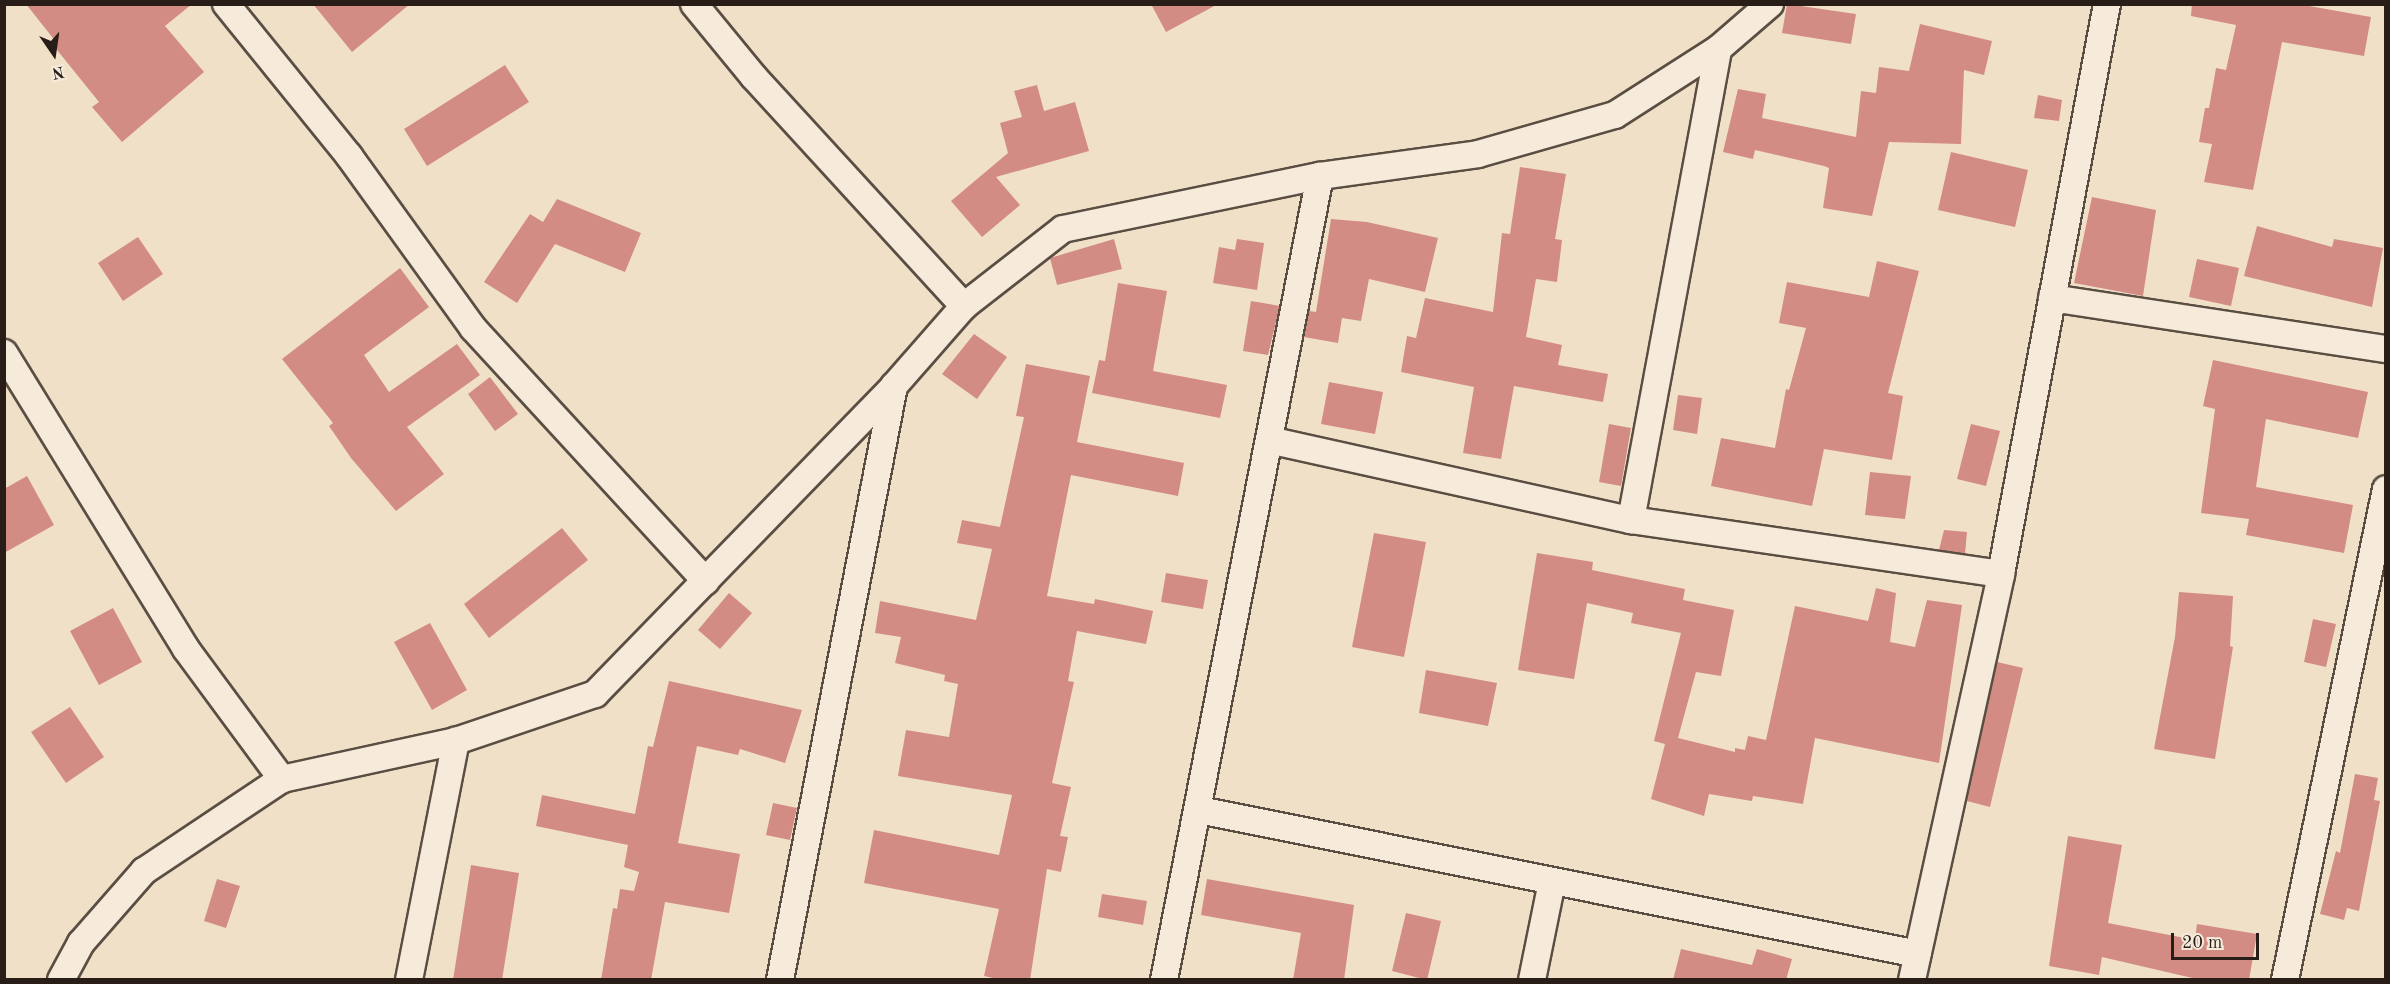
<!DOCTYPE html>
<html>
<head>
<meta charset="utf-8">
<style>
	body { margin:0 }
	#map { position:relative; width:2390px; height:984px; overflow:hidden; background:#f1e0c8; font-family:"Old Standard TT",serif }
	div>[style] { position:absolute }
	.building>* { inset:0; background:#d28c84 }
	.roads { filter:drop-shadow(2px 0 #5a4e43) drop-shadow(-2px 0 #5a4e43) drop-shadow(0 2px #5a4e43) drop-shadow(0 -2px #5a4e43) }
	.minor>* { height:26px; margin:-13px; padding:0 13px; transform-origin:13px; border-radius:13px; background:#f6ebdb }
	span { translate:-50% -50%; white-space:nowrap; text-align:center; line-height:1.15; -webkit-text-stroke:4.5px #f6ebdb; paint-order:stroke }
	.frame { position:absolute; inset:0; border:6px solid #281e17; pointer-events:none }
	.north { position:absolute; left:24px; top:24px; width:60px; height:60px; -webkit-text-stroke:4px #f6ebdb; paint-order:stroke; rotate:167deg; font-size:16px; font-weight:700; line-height:24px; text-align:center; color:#281e17 }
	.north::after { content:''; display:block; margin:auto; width:21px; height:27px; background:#281e17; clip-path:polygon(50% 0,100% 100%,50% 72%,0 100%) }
	.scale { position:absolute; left:2171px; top:933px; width:88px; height:27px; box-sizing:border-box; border:3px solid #281e17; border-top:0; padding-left:8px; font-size:18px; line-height:21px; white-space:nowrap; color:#281e17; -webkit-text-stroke:4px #f6ebdb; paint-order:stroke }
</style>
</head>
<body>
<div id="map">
	<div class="building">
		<i style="clip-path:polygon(26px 4px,192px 4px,165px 26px,204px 72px,122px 142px,92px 107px,99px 102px,53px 45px,56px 42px)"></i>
		<i style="clip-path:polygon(313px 4px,410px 4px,352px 52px)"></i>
		<i style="clip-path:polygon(1151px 4px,1218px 4px,1166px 32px)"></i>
		<i style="clip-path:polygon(1787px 4px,1856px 14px,1851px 44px,1782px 33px)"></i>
		<i style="clip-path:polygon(2192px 4px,2298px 4px,2371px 17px,2364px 56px,2282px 42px,2253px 190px,2204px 182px,2212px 144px,2199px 142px,2205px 108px,2209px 108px,2216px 68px,2226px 70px,2236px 25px,2191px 16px)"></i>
		<i style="clip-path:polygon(1920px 24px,1992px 41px,1984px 75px,1964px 70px,1961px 144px,1889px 142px,1872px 216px,1823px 208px,1829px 168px,1824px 166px,1755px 150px,1753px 159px,1723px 152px,1738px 89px,1766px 94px,1762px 118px,1856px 137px,1861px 91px,1876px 93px,1879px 67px,1909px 71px)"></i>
		<i style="clip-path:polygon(505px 65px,529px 102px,427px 166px,404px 129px)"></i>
		<i style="clip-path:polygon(1037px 85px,1044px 111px,1075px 102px,1089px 151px,996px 177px,1020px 205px,982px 237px,951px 201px,1008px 153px,1000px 123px,1022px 117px,1014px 91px)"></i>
		<i style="clip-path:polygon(2038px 95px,2062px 100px,2059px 121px,2034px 118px)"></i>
		<i style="clip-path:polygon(1951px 152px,2028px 170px,2015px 227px,1938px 210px)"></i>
		<i style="clip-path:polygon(1520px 167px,1566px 174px,1555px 239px,1562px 240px,1557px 282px,1536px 279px,1526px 337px,1562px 345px,1558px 365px,1608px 374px,1603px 402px,1514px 386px,1501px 459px,1463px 453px,1474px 387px,1401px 372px,1407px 336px,1416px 338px,1425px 298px,1493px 312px,1502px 233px,1510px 234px)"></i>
		<i style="clip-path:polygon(2092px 197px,2156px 210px,2143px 296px,2074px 283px)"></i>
		<i style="clip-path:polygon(557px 199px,641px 233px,625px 272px,555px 244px,517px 303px,484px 282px,530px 214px,543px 222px)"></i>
		<i style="clip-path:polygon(1331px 219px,1367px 222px,1438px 238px,1425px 292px,1369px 279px,1361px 321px,1342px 318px,1338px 343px,1304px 337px,1309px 311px,1316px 312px)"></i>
		<i style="clip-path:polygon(2257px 226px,2332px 247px,2334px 239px,2383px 248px,2372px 307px,2244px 276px)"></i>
		<i style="clip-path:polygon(138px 237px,163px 274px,123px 301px,98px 263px)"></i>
		<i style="clip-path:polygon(1114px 239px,1122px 269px,1057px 285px,1050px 258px)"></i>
		<i style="clip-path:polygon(1237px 239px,1264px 243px,1257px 290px,1213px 283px,1219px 247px,1235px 250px)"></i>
		<i style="clip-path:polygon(2197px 259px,2239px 268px,2231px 306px,2189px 297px)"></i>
		<i style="clip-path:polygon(1877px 261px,1919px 271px,1888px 393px,1903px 396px,1892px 460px,1824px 449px,1812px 506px,1711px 486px,1721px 438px,1775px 448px,1786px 389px,1789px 390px,1806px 328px,1779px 323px,1787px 282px,1869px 297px)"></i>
		<i style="clip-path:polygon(400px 268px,429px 307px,364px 355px,389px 392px,457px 344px,480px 375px,407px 427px,444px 474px,396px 511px,351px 458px,329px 426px,333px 423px,282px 359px)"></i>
		<i style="clip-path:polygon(1118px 283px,1167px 291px,1153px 371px,1227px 385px,1220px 418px,1092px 393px,1099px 360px,1105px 361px)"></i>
		<i style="clip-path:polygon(1251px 301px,1280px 306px,1268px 355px,1243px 351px)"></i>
		<i style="clip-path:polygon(974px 334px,1007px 357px,977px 399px,942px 374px)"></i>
		<i style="clip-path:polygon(2213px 360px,2368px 392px,2358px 438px,2266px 419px,2256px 487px,2353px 505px,2344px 553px,2246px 535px,2249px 519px,2201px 513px,2215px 409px,2203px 406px)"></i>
		<i style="clip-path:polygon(1026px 364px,1090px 376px,1077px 442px,1184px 463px,1178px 496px,1071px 475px,1047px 596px,1094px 604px,1095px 599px,1153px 611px,1146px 644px,1077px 631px,1068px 681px,1074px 682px,1052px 783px,1071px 787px,1060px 836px,1068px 837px,1061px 872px,1047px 869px,1030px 980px,1002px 980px,984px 976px,999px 909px,864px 883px,874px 830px,999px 855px,1012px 795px,898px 776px,906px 730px,949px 737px,958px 684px,944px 681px,945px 675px,895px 663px,901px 637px,875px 633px,880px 601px,976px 620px,992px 549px,957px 543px,962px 520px,1000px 527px,1024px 417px,1016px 416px)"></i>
		<i style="clip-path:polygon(490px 377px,518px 414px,495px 431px,468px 394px)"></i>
		<i style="clip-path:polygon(1329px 382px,1383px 392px,1375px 434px,1321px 424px)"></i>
		<i style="clip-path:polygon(1678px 395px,1702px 398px,1697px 434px,1673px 430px)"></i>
		<i style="clip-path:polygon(1609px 424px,1631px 428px,1621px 486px,1599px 482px)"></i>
		<i style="clip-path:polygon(1971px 424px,2000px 431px,1986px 486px,1957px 479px)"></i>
		<i style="clip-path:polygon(1870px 472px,1911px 476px,1905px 519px,1865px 515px)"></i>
		<i style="clip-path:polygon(27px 476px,54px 525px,4px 553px,4px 489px)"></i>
		<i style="clip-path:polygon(562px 528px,588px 560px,489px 638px,464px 604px)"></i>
		<i style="clip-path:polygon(1944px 530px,1967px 532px,1965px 554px,1939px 550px)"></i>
		<i style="clip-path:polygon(1374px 533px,1426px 542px,1404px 657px,1352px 647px)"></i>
		<i style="clip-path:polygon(1537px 553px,1593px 562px,1592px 570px,1685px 589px,1683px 600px,1734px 610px,1721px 676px,1696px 672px,1678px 738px,1735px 752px,1735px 748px,1745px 750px,1748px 736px,1766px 740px,1795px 606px,1868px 621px,1876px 588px,1896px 593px,1890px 642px,1915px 647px,1927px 600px,1962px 605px,1939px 763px,1815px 738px,1803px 804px,1753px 796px,1752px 801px,1709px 794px,1704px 816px,1651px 799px,1665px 744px,1654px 741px,1681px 633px,1631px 623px,1633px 613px,1587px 603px,1574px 679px,1518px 670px)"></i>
		<i style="clip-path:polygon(1166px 573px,1208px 580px,1203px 609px,1161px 602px)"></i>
		<i style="clip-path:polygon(2179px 592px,2233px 596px,2230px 646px,2233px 647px,2215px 759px,2154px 749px,2175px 637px)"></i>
		<i style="clip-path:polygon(729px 593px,752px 613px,720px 649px,698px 630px)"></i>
		<i style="clip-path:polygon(113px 608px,142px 662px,99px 685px,70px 631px)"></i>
		<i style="clip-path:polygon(2313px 619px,2336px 624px,2326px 667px,2304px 662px)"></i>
		<i style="clip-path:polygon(430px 623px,467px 690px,432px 710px,394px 642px)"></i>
		<i style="clip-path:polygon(1997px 662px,2023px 668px,1990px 807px,1967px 801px)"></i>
		<i style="clip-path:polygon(1426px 670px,1497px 683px,1488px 726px,1419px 713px)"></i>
		<i style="clip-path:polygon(669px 681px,802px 710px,785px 763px,740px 749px,738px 755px,697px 746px,678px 843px,740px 854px,729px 913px,665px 902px,651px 980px,601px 980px,613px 908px,617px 909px,620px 889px,634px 891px,639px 872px,624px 867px,628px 845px,536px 826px,542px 795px,635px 814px,648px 746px,653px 747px)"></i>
		<i style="clip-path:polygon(70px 707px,104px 757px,66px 783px,31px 732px)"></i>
		<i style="clip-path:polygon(2355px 774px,2378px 778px,2374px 800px,2380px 801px,2359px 911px,2347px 908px,2344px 920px,2320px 914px,2336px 851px,2340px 853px)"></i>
		<i style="clip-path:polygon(773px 803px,797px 808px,790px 840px,766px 835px)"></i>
		<i style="clip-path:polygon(2068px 836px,2122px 845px,2108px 923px,2195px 940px,2197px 924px,2257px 934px,2249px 980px,2201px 980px,2102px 957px,2099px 975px,2049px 966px)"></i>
		<i style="clip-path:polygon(471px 865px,519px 873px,502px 980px,453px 980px)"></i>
		<i style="clip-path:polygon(217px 879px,240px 886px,226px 928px,204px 921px)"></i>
		<i style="clip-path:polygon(1207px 879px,1354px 905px,1344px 980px,1293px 980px,1301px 933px,1201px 915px)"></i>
		<i style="clip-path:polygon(1102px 894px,1147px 901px,1143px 925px,1098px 917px)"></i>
		<i style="clip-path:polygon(1406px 913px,1441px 921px,1427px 980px,1392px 971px)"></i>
		<i style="clip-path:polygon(1681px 949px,1752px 965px,1757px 949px,1792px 959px,1786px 980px,1673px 980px)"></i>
	</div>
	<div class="roads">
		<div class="minor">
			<i style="left:226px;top:4px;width:196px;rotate:51deg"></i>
			<i style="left:349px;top:156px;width:212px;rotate:54.2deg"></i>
			<i style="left:473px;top:328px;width:344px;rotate:47.4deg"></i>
			<i style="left:694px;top:4px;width:94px;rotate:50.6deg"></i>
			<i style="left:754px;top:77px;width:311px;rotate:47.5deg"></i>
			<i style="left:2052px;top:298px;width:338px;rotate:8.7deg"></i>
			<i style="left:4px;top:353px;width:347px;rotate:58.4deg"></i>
			<i style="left:186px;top:649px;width:162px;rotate:53.6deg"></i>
			<i style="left:1269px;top:440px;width:371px;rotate:12.5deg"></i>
			<i style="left:1631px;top:520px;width:374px;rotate:8.3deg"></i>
			<i style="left:1631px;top:520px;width:479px;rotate:-79.5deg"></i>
			<i style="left:1199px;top:810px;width:733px;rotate:11.33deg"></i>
			<i style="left:61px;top:980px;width:42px;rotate:-61.6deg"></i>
			<i style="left:81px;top:943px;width:96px;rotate:-48.8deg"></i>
			<i style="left:144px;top:871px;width:166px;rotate:-33.7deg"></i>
			<i style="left:282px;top:779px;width:178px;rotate:-12.3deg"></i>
			<i style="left:456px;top:741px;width:147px;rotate:-18.7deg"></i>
			<i style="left:595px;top:694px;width:429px;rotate:-45.8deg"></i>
			<i style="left:894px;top:386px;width:106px;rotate:-48.8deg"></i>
			<i style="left:964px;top:306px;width:125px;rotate:-37.9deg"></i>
			<i style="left:1063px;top:229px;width:262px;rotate:-11.7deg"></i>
			<i style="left:1320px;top:176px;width:160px;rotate:-7.9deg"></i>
			<i style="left:1478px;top:154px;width:142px;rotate:-15.9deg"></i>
			<i style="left:1615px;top:115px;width:122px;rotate:-32.7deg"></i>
			<i style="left:1718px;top:49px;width:69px;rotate:-40.9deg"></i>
			<i style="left:409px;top:980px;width:244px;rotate:-78.9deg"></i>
			<i style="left:780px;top:980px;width:605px;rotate:-79.14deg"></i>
			<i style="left:1164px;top:980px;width:819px;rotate:-79.02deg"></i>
			<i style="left:1532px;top:980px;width:100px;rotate:-78.5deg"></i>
			<i style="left:1912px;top:980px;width:416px;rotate:-77.6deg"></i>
			<i style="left:2001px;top:574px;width:580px;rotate:-79.47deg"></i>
			<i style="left:2285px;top:980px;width:501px;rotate:-78.38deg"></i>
		</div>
	</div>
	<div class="frame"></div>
	<div class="north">N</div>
	<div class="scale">20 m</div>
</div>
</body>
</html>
